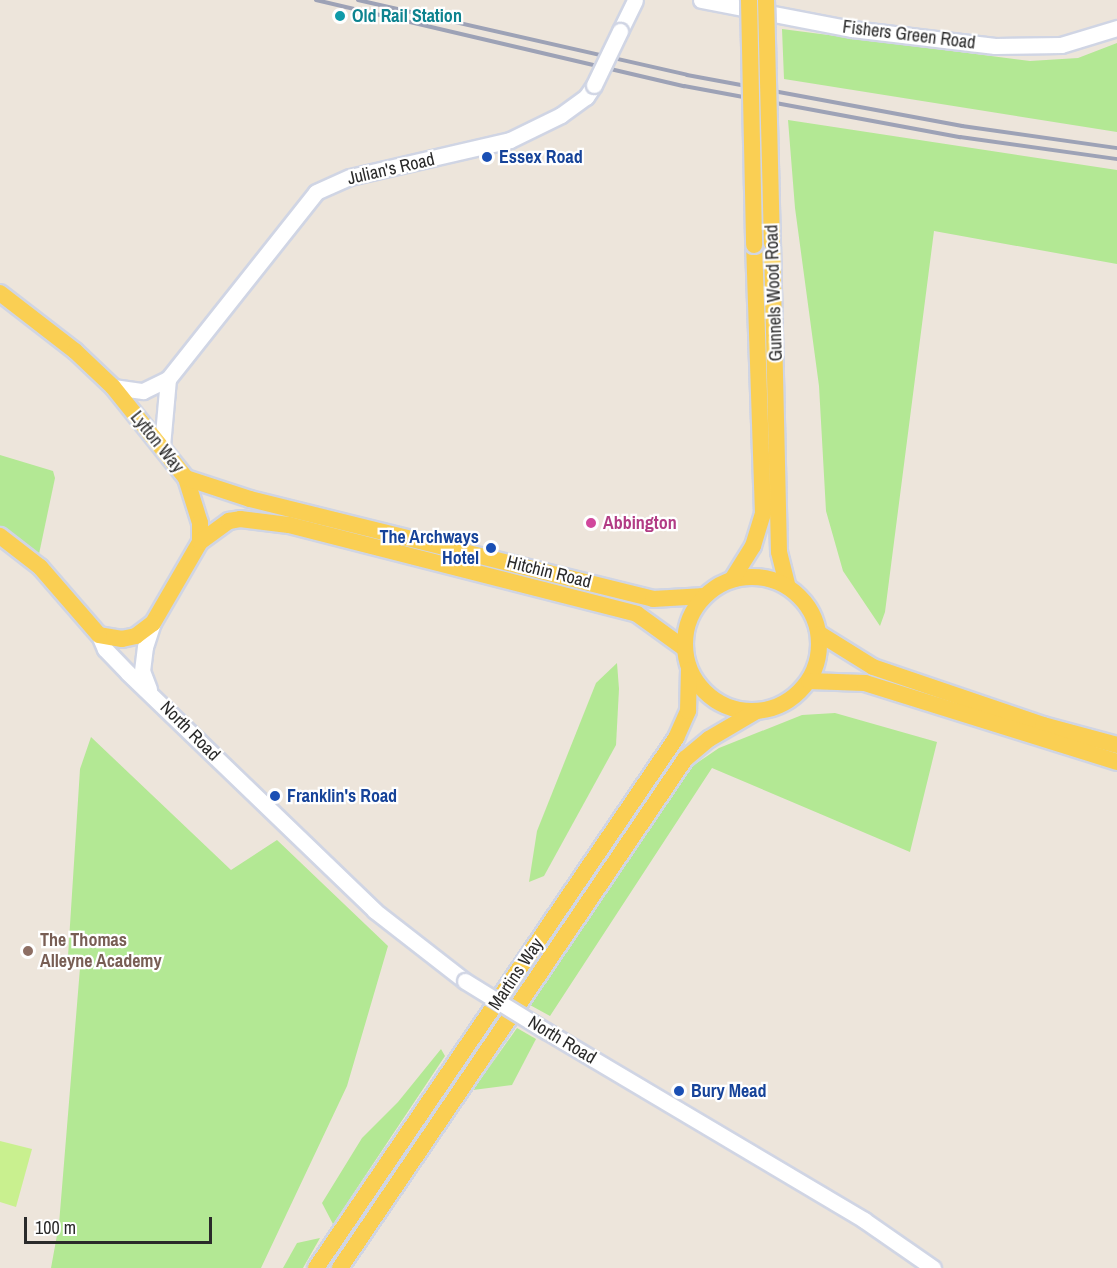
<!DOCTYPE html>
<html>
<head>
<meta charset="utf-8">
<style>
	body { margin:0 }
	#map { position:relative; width:1117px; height:1268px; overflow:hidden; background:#ede5db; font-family:"Archivo Narrow",sans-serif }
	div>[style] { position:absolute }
	.green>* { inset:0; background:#b3e894 }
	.pitch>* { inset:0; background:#c9f08f }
	.roads { filter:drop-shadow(2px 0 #d0d5e4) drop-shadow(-2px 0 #d0d5e4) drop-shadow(0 2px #d0d5e4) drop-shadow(0 -2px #d0d5e4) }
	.secondary>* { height:15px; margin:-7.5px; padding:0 7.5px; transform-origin:7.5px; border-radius:7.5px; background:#fff }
	.primary>* { height:16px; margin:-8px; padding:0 8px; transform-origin:8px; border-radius:8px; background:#facf53 }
	.primary>.ring { margin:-8px; padding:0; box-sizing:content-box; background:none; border:16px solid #facf53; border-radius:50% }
	.rail>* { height:4px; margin:-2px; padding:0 2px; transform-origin:2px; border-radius:2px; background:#9da2b6 }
	.bridges { filter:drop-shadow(2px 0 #d0d5e4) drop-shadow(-2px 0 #d0d5e4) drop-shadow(0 2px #d0d5e4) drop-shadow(0 -2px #d0d5e4) }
	.secondary-bridge>* { height:15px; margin:-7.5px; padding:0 7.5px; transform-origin:7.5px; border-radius:7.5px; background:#fff }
	.primary-bridge>* { height:16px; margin:-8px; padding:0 8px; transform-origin:8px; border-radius:8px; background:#facf53 }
	.dots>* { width:16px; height:16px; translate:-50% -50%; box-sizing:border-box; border:3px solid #fff; border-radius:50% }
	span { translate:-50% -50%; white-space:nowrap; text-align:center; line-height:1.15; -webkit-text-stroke:4.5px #fff; paint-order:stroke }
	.culture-label { font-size:18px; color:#0d838f; font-weight:700 }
	.left { translate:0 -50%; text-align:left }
	.street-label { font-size:18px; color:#2a2a2a }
	.transit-label { font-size:18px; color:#164399; font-weight:700 }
	.right { translate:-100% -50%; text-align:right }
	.hotel-label { font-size:18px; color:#b23c85; font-weight:700 }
	.education-label { font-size:18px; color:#785e54; font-weight:700 }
	.scale { position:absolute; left:24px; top:1217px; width:188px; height:27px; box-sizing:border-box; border:3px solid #2a2a2a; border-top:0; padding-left:8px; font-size:18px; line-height:21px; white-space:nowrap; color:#2a2a2a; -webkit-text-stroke:4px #fff; paint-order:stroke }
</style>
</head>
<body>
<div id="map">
	<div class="green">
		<i style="clip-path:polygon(782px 29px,1030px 61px,1078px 58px,1117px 43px,1117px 132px,784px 79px)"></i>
		<i style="clip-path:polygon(788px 120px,1117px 170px,1117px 264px,934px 231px,885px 612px,880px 626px,843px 571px,826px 511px,819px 386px,795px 208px)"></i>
		<i style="clip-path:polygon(0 455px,53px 471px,55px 478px,39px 554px,0 527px)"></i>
		<i style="clip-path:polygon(617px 663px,619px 689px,616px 745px,544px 876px,529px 882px,537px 831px,596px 683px)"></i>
		<i style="clip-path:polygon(835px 713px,937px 742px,910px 852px,712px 768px,550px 1016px,530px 1005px,691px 767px,719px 748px,802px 715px)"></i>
		<i style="clip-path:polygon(91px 737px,231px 870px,277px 840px,388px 946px,347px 1086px,261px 1268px,51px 1268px,59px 1224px,80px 968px,68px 956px,80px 769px)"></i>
		<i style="clip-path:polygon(517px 1028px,536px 1039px,512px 1085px,473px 1090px)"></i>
		<i style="clip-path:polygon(441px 1049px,445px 1056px,333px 1224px,322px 1203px,362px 1138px,398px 1102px)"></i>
		<i style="clip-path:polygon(320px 1238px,303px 1268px,283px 1268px,297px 1243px)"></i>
	</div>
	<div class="pitch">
		<i style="clip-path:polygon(0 1141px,32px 1149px,16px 1207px,0 1202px)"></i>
	</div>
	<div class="roads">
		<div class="secondary">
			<i style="left:701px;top:0;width:154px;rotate:10.9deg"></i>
			<i style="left:852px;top:29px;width:144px;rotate:6.8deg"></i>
			<i style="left:995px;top:46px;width:66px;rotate:-0.9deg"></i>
			<i style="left:1061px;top:45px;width:59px;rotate:-16.9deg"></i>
			<i style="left:620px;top:31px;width:34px;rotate:-64deg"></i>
			<i style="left:113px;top:387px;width:30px;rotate:8deg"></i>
			<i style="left:143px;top:391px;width:28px;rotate:-26deg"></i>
			<i style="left:168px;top:379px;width:238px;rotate:-51.6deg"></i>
			<i style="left:316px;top:192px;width:37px;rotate:-24deg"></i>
			<i style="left:350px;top:177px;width:164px;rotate:-13deg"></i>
			<i style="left:510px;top:140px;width:57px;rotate:-26.1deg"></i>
			<i style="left:561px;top:115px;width:31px;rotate:-36deg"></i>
			<i style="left:586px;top:97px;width:14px;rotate:-56deg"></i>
			<i style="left:162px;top:446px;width:67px;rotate:-84.9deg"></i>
			<i style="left:99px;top:635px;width:15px;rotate:67deg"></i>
			<i style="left:105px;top:649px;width:33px;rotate:46deg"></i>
			<i style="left:128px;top:673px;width:343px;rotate:43.9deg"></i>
			<i style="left:375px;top:911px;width:114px;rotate:37.9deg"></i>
			<i style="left:149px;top:689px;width:19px;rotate:-111deg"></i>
			<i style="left:142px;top:671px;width:24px;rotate:-83deg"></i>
			<i style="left:145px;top:647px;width:25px;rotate:-72deg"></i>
			<i style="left:546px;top:1031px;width:370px;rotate:30.7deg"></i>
			<i style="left:864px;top:1220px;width:84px;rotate:34.8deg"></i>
		</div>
		<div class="primary">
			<i style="left:772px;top:243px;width:309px;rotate:88.7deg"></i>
			<i style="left:779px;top:552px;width:34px;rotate:76deg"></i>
			<i style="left:0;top:293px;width:95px;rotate:37.7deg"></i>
			<i style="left:75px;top:351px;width:52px;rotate:43.5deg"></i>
			<i style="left:113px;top:387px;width:117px;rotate:51.3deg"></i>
			<i style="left:186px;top:478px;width:47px;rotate:72.7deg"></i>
			<i style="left:200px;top:523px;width:19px;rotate:90deg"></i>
			<i style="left:200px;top:542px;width:94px;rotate:120.1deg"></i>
			<i style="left:153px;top:623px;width:21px;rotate:143deg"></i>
			<i style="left:136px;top:636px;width:14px;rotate:168deg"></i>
			<i style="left:122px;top:639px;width:23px;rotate:-170deg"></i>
			<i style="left:99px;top:635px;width:90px;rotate:-130.9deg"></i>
			<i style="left:40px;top:567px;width:51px;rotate:-142.2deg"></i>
			<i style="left:186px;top:478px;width:67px;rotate:18.2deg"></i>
			<i style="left:250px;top:499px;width:415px;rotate:13.9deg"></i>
			<i style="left:653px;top:599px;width:51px;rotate:-3.4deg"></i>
			<i style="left:200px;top:542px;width:36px;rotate:-36deg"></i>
			<i style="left:229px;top:521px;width:11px;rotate:-10deg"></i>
			<i style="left:240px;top:519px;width:49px;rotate:7deg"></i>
			<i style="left:289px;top:525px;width:359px;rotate:14.3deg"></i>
			<i style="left:637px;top:614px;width:58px;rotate:35.9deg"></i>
			<i class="ring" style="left:685px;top:577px;width:118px;height:118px"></i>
			<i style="left:733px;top:578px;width:38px;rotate:-58deg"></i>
			<i style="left:753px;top:546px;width:34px;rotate:-73deg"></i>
			<i style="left:763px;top:514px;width:269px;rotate:-91.9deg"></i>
			<i style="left:820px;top:634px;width:62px;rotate:31.9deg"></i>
			<i style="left:873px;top:667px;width:180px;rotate:18.8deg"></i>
			<i style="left:1043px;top:725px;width:77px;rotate:15.1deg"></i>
			<i style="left:809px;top:681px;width:56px;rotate:2deg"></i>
			<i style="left:865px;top:683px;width:264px;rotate:17.4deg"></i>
			<i style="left:316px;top:1268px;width:641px;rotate:-55.81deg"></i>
			<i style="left:676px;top:738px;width:30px;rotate:-66deg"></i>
			<i style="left:688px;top:711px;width:41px;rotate:-88.6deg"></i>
			<i style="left:340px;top:1268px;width:615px;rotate:-55.87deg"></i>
			<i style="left:685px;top:759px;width:31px;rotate:-40deg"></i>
			<i style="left:709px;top:739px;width:53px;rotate:-30.4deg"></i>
		</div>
	</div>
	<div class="rail">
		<i style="left:316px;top:0;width:378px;rotate:13.2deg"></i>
		<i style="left:684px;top:86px;width:281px;rotate:10.5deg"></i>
		<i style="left:960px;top:137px;width:159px;rotate:8deg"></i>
		<i style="left:358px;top:0;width:337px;rotate:12.8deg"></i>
		<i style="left:687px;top:75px;width:280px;rotate:10.5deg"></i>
		<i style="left:962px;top:126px;width:157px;rotate:8.1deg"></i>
	</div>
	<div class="bridges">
		<div class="secondary-bridge">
			<i style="left:594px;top:85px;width:60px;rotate:-64.3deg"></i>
			<i style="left:465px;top:981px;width:95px;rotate:31.7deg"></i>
		</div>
		<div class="primary-bridge">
			<i style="left:749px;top:0;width:245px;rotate:88.8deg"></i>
			<i style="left:766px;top:0;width:243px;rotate:88.6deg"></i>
		</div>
	</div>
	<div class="dots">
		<i style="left:340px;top:16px;background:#0f9aa8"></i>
		<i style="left:487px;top:157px;background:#1a4fb4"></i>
		<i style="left:591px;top:523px;background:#d1479c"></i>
		<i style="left:491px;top:548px;background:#1a4fb4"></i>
		<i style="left:275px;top:796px;background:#1a4fb4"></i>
		<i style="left:28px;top:951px;background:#8d6e63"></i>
		<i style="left:679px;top:1091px;background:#1a4fb4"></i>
	</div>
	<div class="culture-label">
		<span class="left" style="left:352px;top:16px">Old Rail Station</span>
	</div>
	<div class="street-label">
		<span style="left:909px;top:35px;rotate:7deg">Fishers Green Road</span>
		<span style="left:391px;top:169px;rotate:-13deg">Julian's Road</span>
		<span style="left:774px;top:293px;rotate:-92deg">Gunnels Wood Road</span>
		<span style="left:157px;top:442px;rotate:51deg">Lytton Way</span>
		<span style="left:549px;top:572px;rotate:14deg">Hitchin Road</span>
		<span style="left:190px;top:731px;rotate:45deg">North Road</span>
		<span style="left:516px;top:974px;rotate:-56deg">Martins Way</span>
		<span style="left:562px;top:1040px;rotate:31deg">North Road</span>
	</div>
	<div class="transit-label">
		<span class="left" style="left:499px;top:157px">Essex Road</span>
		<span class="right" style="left:479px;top:548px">The Archways<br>Hotel</span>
		<span class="left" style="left:287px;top:796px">Franklin's Road</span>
		<span class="left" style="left:691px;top:1091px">Bury Mead</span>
	</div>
	<div class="hotel-label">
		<span class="left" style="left:603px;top:523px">Abbington</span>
	</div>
	<div class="education-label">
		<span class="left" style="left:40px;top:951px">The Thomas<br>Alleyne Academy</span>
	</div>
	<div class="scale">100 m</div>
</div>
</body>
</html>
